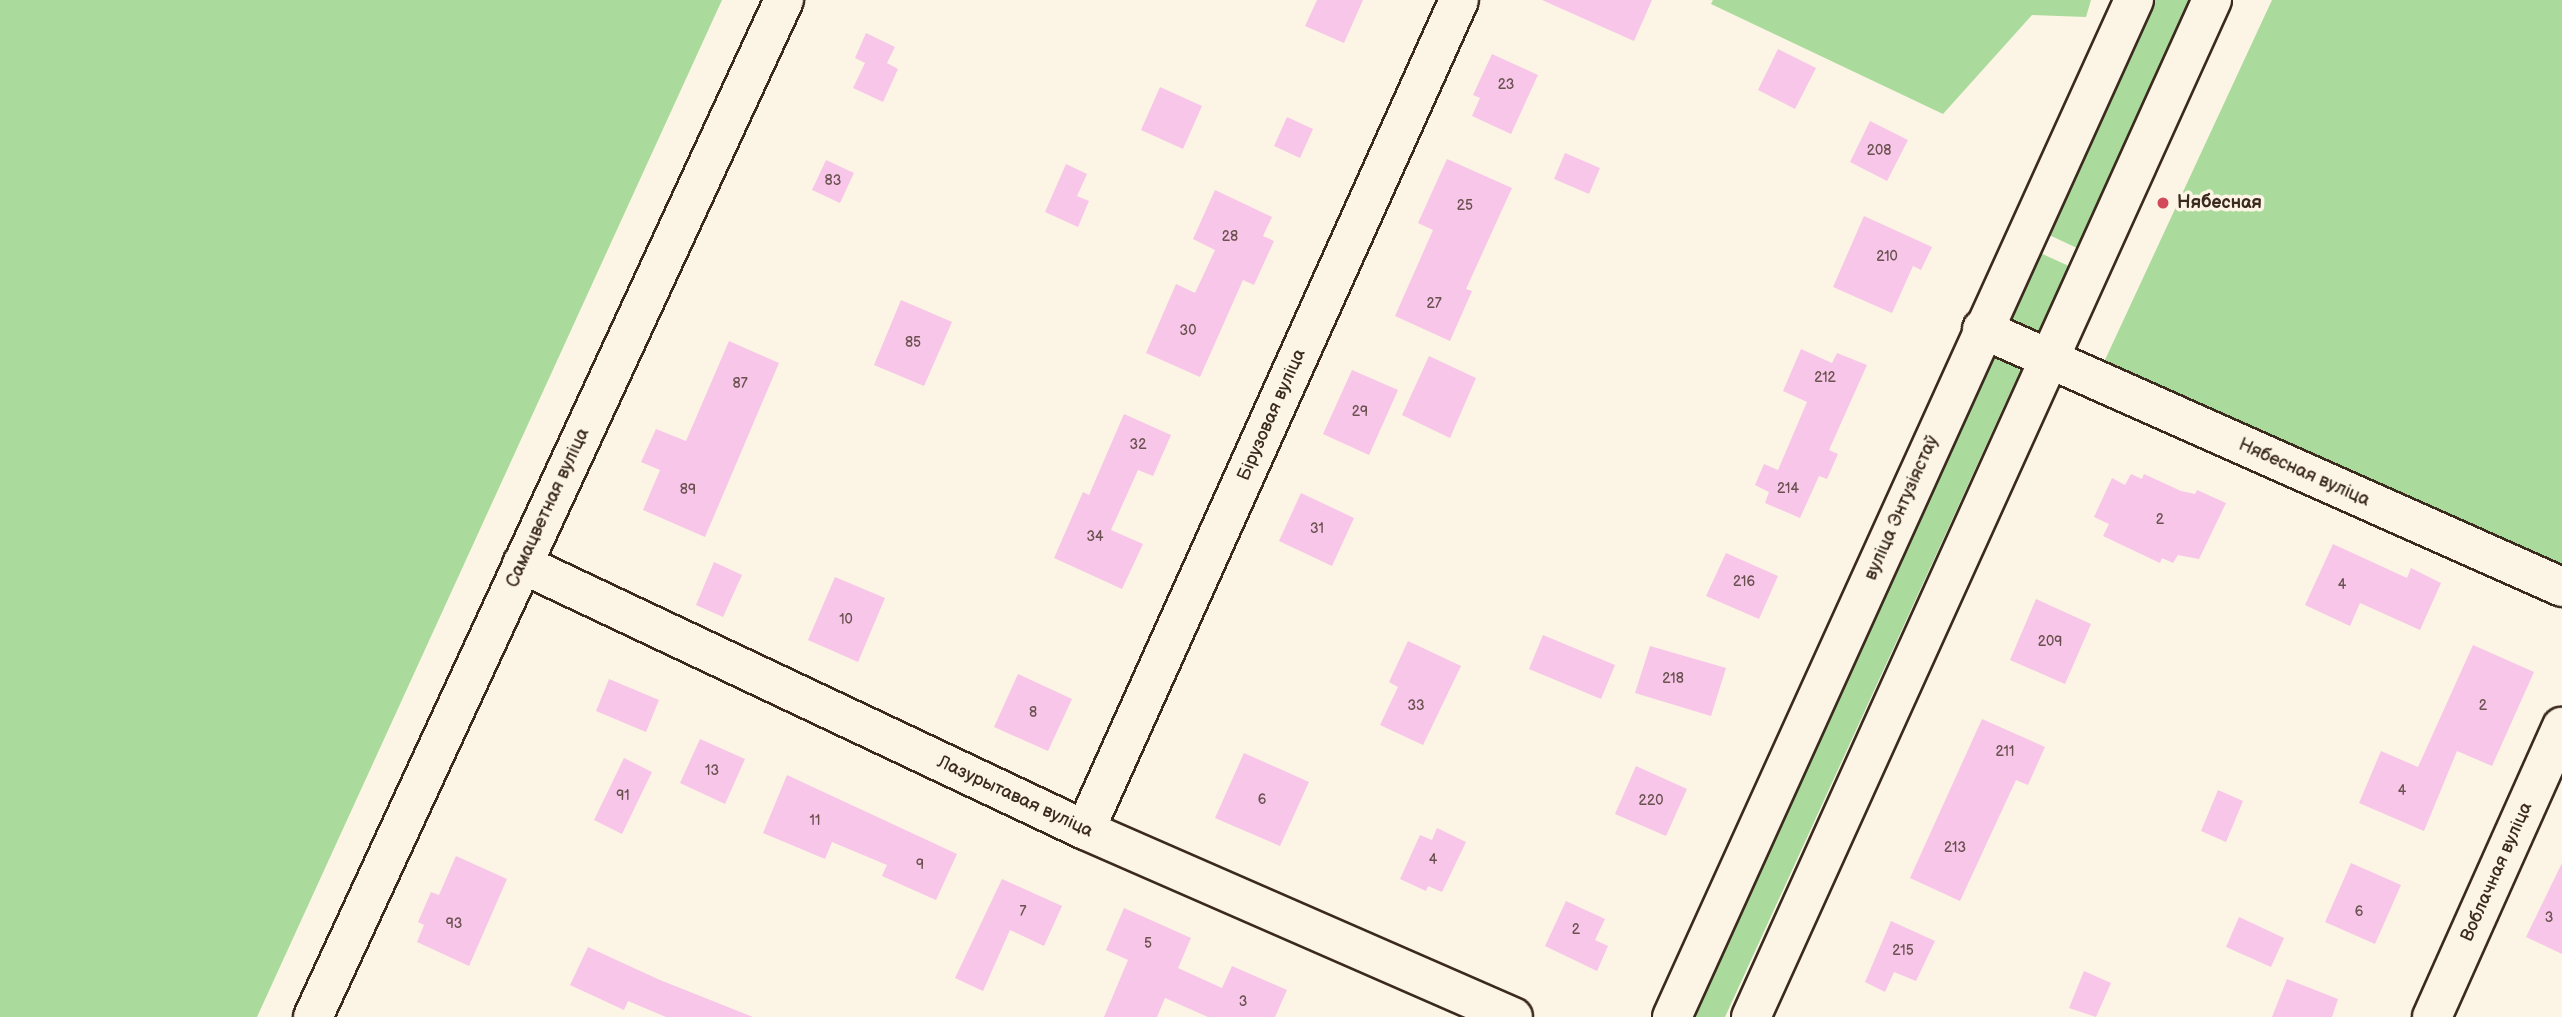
<!DOCTYPE html>
<html>
<head>
<meta charset="utf-8">
<style>
	body { margin:0 }
	#map { position:relative; width:2562px; height:1017px; overflow:hidden; background:#fcf5e5; font-family:"Balsamiq Sans",sans-serif }
	div>[style] { position:absolute }
	.green>* { inset:0; background:#aadb9c }
	.building>* { inset:0; background:#f7c6e8 }
	.roads { filter:drop-shadow(2px 0 #3b2a1e) drop-shadow(-2px 0 #3b2a1e) drop-shadow(0 2px #3b2a1e) drop-shadow(0 -2px #3b2a1e) }
	.minor>* { height:38px; margin:-19px; padding:0 19px; transform-origin:19px; border-radius:19px; background:#fcf5e5 }
	.dots>* { width:19px; height:19px; translate:-50% -50%; box-sizing:border-box; border:4px solid #fcf5e5; border-radius:50% }
	span { translate:-50% -50%; white-space:nowrap; text-align:center; line-height:1.15; -webkit-text-stroke:7px #fcf5e5; paint-order:stroke }
	.number-label { font-size:14px; color:#6a5150 }
	.number-label span { -webkit-text-stroke-width:0 }
	.poi-label { font-size:18px; color:#3b2a1e; font-weight:700 }
	.left { translate:0 -50%; text-align:left }
	.street-label { font-size:18px; color:#3b2a1e }
</style>
</head>
<body>
<div id="map">
	<div class="green">
		<i style="clip-path:polygon(0 0,722px 0,257px 1017px,0 1017px)"></i>
		<i style="clip-path:polygon(1713px 0,2091px 0,2086px 17px,2032px 15px,1943px 114px,1711px 4px)"></i>
		<i style="clip-path:polygon(2151px 0,2191px 0,2079px 249px,2047px 234px)"></i>
		<i style="clip-path:polygon(2272px 0,2562px 0,2562px 568px,2104px 362px)"></i>
		<i style="clip-path:polygon(2036px 251px,2071px 267px,2041px 332px,2031px 334px,2006px 317px)"></i>
		<i style="clip-path:polygon(2000px 354px,2015px 361px,2020px 371px,1725px 1017px,1692px 1017px,1989px 358px)"></i>
	</div>
	<div class="building">
		<i style="clip-path:polygon(1317px 0,1363px 0,1344px 43px,1305px 26px)"></i>
		<i style="clip-path:polygon(1542px 0,1652px 0,1634px 41px)"></i>
		<i style="clip-path:polygon(866px 33px,895px 47px,887px 63px,898px 69px,883px 102px,853px 88px,865px 63px,855px 58px)"></i>
		<i style="clip-path:polygon(1778px 49px,1816px 68px,1795px 109px,1758px 90px)"></i>
		<i style="clip-path:polygon(1492px 54px,1538px 75px,1511px 134px,1472px 116px,1480px 98px,1473px 95px)"></i>
		<i style="clip-path:polygon(1160px 87px,1202px 106px,1183px 149px,1141px 130px)"></i>
		<i style="clip-path:polygon(1287px 117px,1313px 129px,1300px 158px,1274px 146px)"></i>
		<i style="clip-path:polygon(1870px 121px,1908px 140px,1887px 181px,1850px 162px)"></i>
		<i style="clip-path:polygon(1565px 153px,1600px 168px,1589px 194px,1554px 179px)"></i>
		<i style="clip-path:polygon(1447px 159px,1512px 188px,1466px 289px,1472px 291px,1450px 341px,1395px 316px,1433px 230px,1418px 223px)"></i>
		<i style="clip-path:polygon(826px 160px,854px 173px,840px 203px,812px 190px)"></i>
		<i style="clip-path:polygon(1066px 164px,1087px 174px,1077px 196px,1089px 201px,1078px 227px,1045px 212px)"></i>
		<i style="clip-path:polygon(1215px 190px,1272px 217px,1263px 236px,1274px 241px,1254px 285px,1243px 280px,1200px 377px,1146px 353px,1176px 284px,1195px 293px,1215px 250px,1193px 239px)"></i>
		<i style="clip-path:polygon(1864px 216px,1932px 247px,1921px 270px,1913px 266px,1892px 313px,1833px 287px)"></i>
		<i style="clip-path:polygon(901px 300px,952px 322px,924px 386px,874px 365px)"></i>
		<i style="clip-path:polygon(729px 341px,779px 363px,705px 537px,643px 510px,660px 470px,641px 462px,656px 429px,686px 441px)"></i>
		<i style="clip-path:polygon(1801px 349px,1832px 363px,1837px 353px,1867px 365px,1829px 450px,1838px 454px,1827px 479px,1819px 476px,1800px 518px,1765px 503px,1769px 492px,1755px 485px,1764px 464px,1778px 470px,1807px 402px,1783px 391px)"></i>
		<i style="clip-path:polygon(1429px 356px,1476px 378px,1450px 438px,1402px 415px)"></i>
		<i style="clip-path:polygon(1352px 370px,1398px 390px,1369px 455px,1323px 434px)"></i>
		<i style="clip-path:polygon(1124px 414px,1171px 435px,1153px 476px,1138px 470px,1111px 530px,1143px 544px,1122px 589px,1054px 558px,1083px 492px,1089px 495px)"></i>
		<i style="clip-path:polygon(2131px 474px,2142px 479px,2144px 474px,2181px 491px,2195px 494px,2197px 490px,2226px 503px,2199px 559px,2178px 555px,2173px 563px,2162px 558px,2160px 563px,2103px 536px,2109px 524px,2094px 517px,2112px 478px,2125px 485px)"></i>
		<i style="clip-path:polygon(1301px 493px,1354px 518px,1332px 566px,1279px 541px)"></i>
		<i style="clip-path:polygon(2333px 544px,2407px 578px,2411px 568px,2441px 583px,2420px 630px,2360px 603px,2350px 626px,2305px 605px)"></i>
		<i style="clip-path:polygon(1726px 553px,1778px 576px,1759px 619px,1706px 596px)"></i>
		<i style="clip-path:polygon(714px 562px,742px 575px,723px 617px,696px 605px)"></i>
		<i style="clip-path:polygon(835px 577px,885px 598px,858px 662px,808px 640px)"></i>
		<i style="clip-path:polygon(2036px 599px,2091px 624px,2065px 684px,2010px 660px)"></i>
		<i style="clip-path:polygon(1543px 635px,1615px 665px,1601px 699px,1529px 669px)"></i>
		<i style="clip-path:polygon(1408px 641px,1461px 666px,1423px 745px,1380px 725px,1398px 687px,1389px 682px)"></i>
		<i style="clip-path:polygon(2473px 645px,2534px 672px,2492px 766px,2457px 751px,2424px 831px,2359px 803px,2381px 751px,2418px 767px)"></i>
		<i style="clip-path:polygon(1650px 646px,1726px 668px,1711px 716px,1635px 693px)"></i>
		<i style="clip-path:polygon(1018px 674px,1072px 699px,1048px 751px,994px 727px)"></i>
		<i style="clip-path:polygon(609px 679px,659px 700px,646px 732px,596px 711px)"></i>
		<i style="clip-path:polygon(1982px 719px,2045px 747px,2028px 785px,2016px 780px,1960px 901px,1910px 878px)"></i>
		<i style="clip-path:polygon(700px 739px,745px 759px,725px 804px,680px 783px)"></i>
		<i style="clip-path:polygon(1244px 753px,1309px 782px,1280px 846px,1215px 818px)"></i>
		<i style="clip-path:polygon(624px 758px,652px 772px,622px 834px,594px 820px)"></i>
		<i style="clip-path:polygon(1636px 766px,1687px 789px,1666px 836px,1615px 814px)"></i>
		<i style="clip-path:polygon(787px 775px,957px 854px,936px 900px,882px 876px,887px 865px,832px 842px,825px 859px,763px 833px)"></i>
		<i style="clip-path:polygon(2218px 790px,2243px 801px,2226px 842px,2201px 831px)"></i>
		<i style="clip-path:polygon(1437px 828px,1466px 842px,1442px 892px,1428px 886px,1426px 891px,1400px 879px,1420px 835px,1432px 840px)"></i>
		<i style="clip-path:polygon(456px 856px,507px 879px,469px 966px,417px 942px,424px 925px,418px 922px,431px 892px,439px 895px)"></i>
		<i style="clip-path:polygon(2351px 863px,2401px 885px,2375px 944px,2325px 922px)"></i>
		<i style="clip-path:polygon(2562px 863px,2562px 954px,2526px 937px)"></i>
		<i style="clip-path:polygon(1002px 879px,1062px 906px,1044px 946px,1010px 930px,983px 991px,955px 978px)"></i>
		<i style="clip-path:polygon(1566px 901px,1605px 919px,1595px 940px,1608px 946px,1597px 971px,1545px 946px)"></i>
		<i style="clip-path:polygon(1124px 908px,1191px 938px,1178px 968px,1222px 988px,1232px 966px,1287px 990px,1275px 1017px,1208px 1017px,1165px 998px,1157px 1017px,1104px 1017px,1128px 960px,1106px 950px)"></i>
		<i style="clip-path:polygon(2239px 917px,2284px 938px,2271px 967px,2226px 947px)"></i>
		<i style="clip-path:polygon(1891px 921px,1935px 941px,1916px 981px,1894px 972px,1885px 992px,1865px 982px)"></i>
		<i style="clip-path:polygon(588px 947px,660px 980px,753px 1017px,666px 1017px,628px 1001px,624px 1010px,570px 985px)"></i>
		<i style="clip-path:polygon(2084px 971px,2111px 983px,2096px 1017px,2069px 1008px)"></i>
		<i style="clip-path:polygon(2287px 979px,2338px 999px,2332px 1017px,2272px 1017px)"></i>
	</div>
	<div class="roads">
		<div class="minor">
			<i style="left:1982px;top:329px;width:635px;rotate:23.98deg"></i>
			<i style="left:522px;top:564px;width:623px;rotate:25.29deg"></i>
			<i style="left:1085px;top:830px;width:467px;rotate:23.6deg"></i>
			<i style="left:1085px;top:830px;width:910px;rotate:-65.74deg"></i>
			<i style="left:313px;top:1017px;width:1121px;rotate:-65.15deg"></i>
			<i style="left:1672px;top:1017px;width:1117px;rotate:-65.57deg"></i>
			<i style="left:1751px;top:1017px;width:1117px;rotate:-65.62deg"></i>
			<i style="left:2432px;top:1017px;width:318px;rotate:-65.9deg"></i>
		</div>
	</div>
	<div class="dots">
		<i style="left:2163px;top:203px;background:#d1495b"></i>
	</div>
	<div class="number-label">
		<span style="left:1506px;top:85px">23</span>
		<span style="left:1879px;top:151px">208</span>
		<span style="left:833px;top:181px">83</span>
		<span style="left:1465px;top:206px">25</span>
		<span style="left:1230px;top:237px">28</span>
		<span style="left:1887px;top:257px">210</span>
		<span style="left:1434px;top:304px">27</span>
		<span style="left:1188px;top:331px">30</span>
		<span style="left:913px;top:343px">85</span>
		<span style="left:1825px;top:378px">212</span>
		<span style="left:740px;top:384px">87</span>
		<span style="left:1360px;top:412px">29</span>
		<span style="left:1138px;top:445px">32</span>
		<span style="left:1788px;top:489px">214</span>
		<span style="left:688px;top:490px">89</span>
		<span style="left:2160px;top:520px">2</span>
		<span style="left:1317px;top:529px">31</span>
		<span style="left:1095px;top:537px">34</span>
		<span style="left:1744px;top:582px">216</span>
		<span style="left:2342px;top:585px">4</span>
		<span style="left:846px;top:620px">10</span>
		<span style="left:2050px;top:642px">209</span>
		<span style="left:1673px;top:679px">218</span>
		<span style="left:1416px;top:706px">33</span>
		<span style="left:2483px;top:706px">2</span>
		<span style="left:1033px;top:713px">8</span>
		<span style="left:2005px;top:752px">211</span>
		<span style="left:712px;top:771px">13</span>
		<span style="left:2402px;top:791px">4</span>
		<span style="left:623px;top:796px">91</span>
		<span style="left:1262px;top:800px">6</span>
		<span style="left:1651px;top:801px">220</span>
		<span style="left:815px;top:821px">11</span>
		<span style="left:1955px;top:848px">213</span>
		<span style="left:1433px;top:860px">4</span>
		<span style="left:920px;top:865px">9</span>
		<span style="left:1023px;top:912px">7</span>
		<span style="left:2359px;top:912px">6</span>
		<span style="left:2549px;top:918px">3</span>
		<span style="left:454px;top:924px">93</span>
		<span style="left:1576px;top:930px">2</span>
		<span style="left:1148px;top:944px">5</span>
		<span style="left:1903px;top:951px">215</span>
		<span style="left:1243px;top:1002px">3</span>
	</div>
	<div class="poi-label">
		<span class="left" style="left:2177px;top:203px">Нябесная</span>
	</div>
	<div class="street-label">
		<span style="left:1272px;top:415px;rotate:-66deg">Бірузовая вуліца</span>
		<span style="left:2304px;top:473px;rotate:24deg">Нябесная вуліца</span>
		<span style="left:548px;top:508px;rotate:-65deg">Самацветная вуліца</span>
		<span style="left:1902px;top:508px;rotate:-66deg">вуліца Энтузіястаў</span>
		<span style="left:1015px;top:797px;rotate:25deg">Лазурытавая вуліца</span>
		<span style="left:2497px;top:872px;rotate:-66deg">Воблачная вуліца</span>
	</div>
</div>
</body>
</html>
